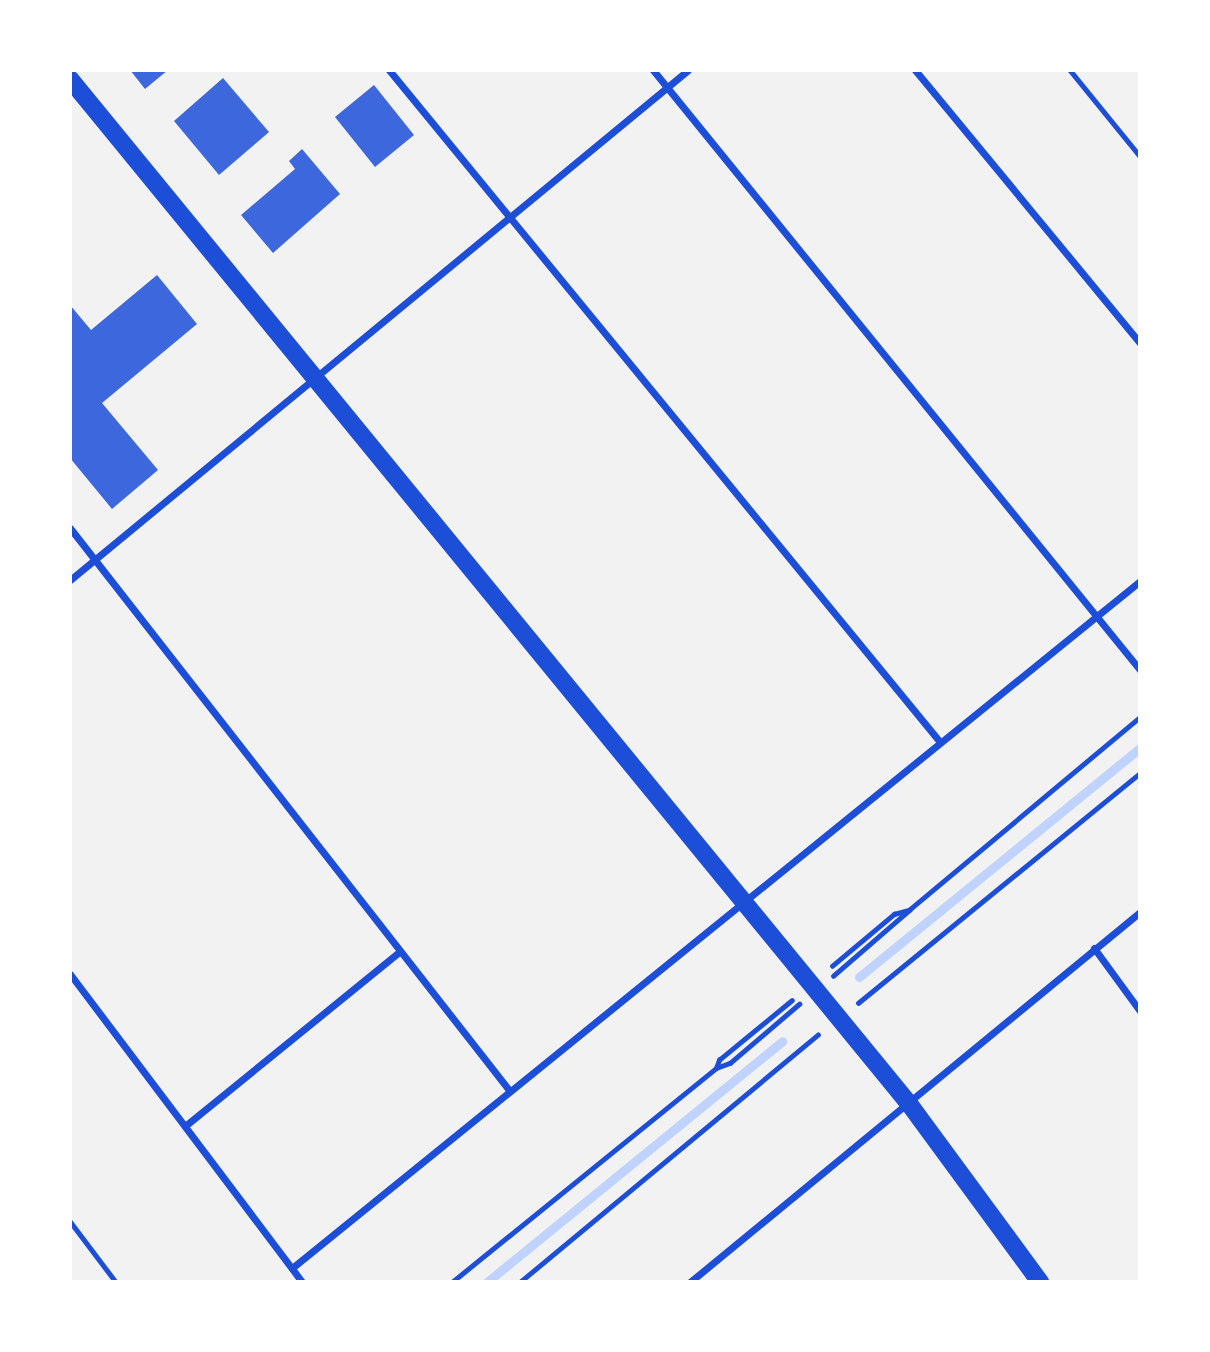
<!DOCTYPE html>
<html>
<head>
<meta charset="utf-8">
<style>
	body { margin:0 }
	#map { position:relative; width:1210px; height:1352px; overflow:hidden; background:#f2f2f2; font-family:Figtree,sans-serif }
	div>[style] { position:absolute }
	.stream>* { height:9px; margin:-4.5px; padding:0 4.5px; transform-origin:4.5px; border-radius:4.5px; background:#bfd3fe }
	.building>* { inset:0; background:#3d67dc }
	.path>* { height:4.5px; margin:-2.25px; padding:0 2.25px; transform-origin:2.25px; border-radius:2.25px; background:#1d4ed8 }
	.minor>* { height:7px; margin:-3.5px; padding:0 3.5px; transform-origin:3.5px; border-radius:3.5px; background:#1d4ed8 }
	.primary>* { height:18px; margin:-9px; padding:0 9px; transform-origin:9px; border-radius:9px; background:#1d4ed8 }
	span { translate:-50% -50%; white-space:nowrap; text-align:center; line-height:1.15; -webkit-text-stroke:5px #fff; paint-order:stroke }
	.frame { position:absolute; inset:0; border:72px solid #fff; pointer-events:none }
</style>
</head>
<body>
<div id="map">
	<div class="stream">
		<i style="left:859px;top:977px;width:362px;rotate:-39.2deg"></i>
		<i style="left:487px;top:1282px;width:381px;rotate:-39.2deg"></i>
	</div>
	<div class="building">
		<i style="clip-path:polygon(130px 70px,168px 70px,145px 89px)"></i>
		<i style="clip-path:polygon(223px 78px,269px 132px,219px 175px,174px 121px)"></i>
		<i style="clip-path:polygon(374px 85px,414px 135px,375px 167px,335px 117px)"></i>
		<i style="clip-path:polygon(302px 149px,340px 194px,273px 253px,241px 215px,295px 169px,289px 161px)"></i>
		<i style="clip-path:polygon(157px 275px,197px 324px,102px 403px,158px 470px,112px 509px,70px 458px,70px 305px,91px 330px)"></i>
	</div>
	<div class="path">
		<i style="left:1070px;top:70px;width:111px;rotate:50.9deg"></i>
		<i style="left:832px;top:966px;width:81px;rotate:-40deg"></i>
		<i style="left:894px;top:914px;width:16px;rotate:-15deg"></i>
		<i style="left:909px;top:910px;width:301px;rotate:-39.9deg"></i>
		<i style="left:833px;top:976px;width:99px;rotate:-40.9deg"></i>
		<i style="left:858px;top:1003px;width:364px;rotate:-39.2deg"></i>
		<i style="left:716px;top:1068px;width:15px;rotate:-20deg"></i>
		<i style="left:730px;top:1063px;width:91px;rotate:-40.5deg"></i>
		<i style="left:70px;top:1221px;width:76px;rotate:53deg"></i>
		<i style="left:452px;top:1282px;width:340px;rotate:-39deg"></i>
		<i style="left:716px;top:1068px;width:9px;rotate:-69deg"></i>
		<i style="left:719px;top:1060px;width:94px;rotate:-39.4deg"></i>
		<i style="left:520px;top:1282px;width:387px;rotate:-39.7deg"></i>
	</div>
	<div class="minor">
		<i style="left:389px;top:70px;width:869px;rotate:50.65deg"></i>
		<i style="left:653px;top:70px;width:773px;rotate:50.93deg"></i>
		<i style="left:915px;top:70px;width:354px;rotate:50.5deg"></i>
		<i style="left:70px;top:528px;width:713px;rotate:52.01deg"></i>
		<i style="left:70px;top:580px;width:801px;rotate:-39.53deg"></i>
		<i style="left:1094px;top:948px;width:78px;rotate:53.9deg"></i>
		<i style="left:70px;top:974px;width:386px;rotate:53deg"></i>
		<i style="left:185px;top:1126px;width:277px;rotate:-39.1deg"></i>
		<i style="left:292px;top:1268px;width:1091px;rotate:-39.01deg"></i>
		<i style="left:690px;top:1282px;width:583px;rotate:-39.43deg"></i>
	</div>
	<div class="primary">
		<i style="left:70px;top:79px;width:1326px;rotate:50.69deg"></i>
		<i style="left:910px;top:1105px;width:220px;rotate:53.7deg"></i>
	</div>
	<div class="frame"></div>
</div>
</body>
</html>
